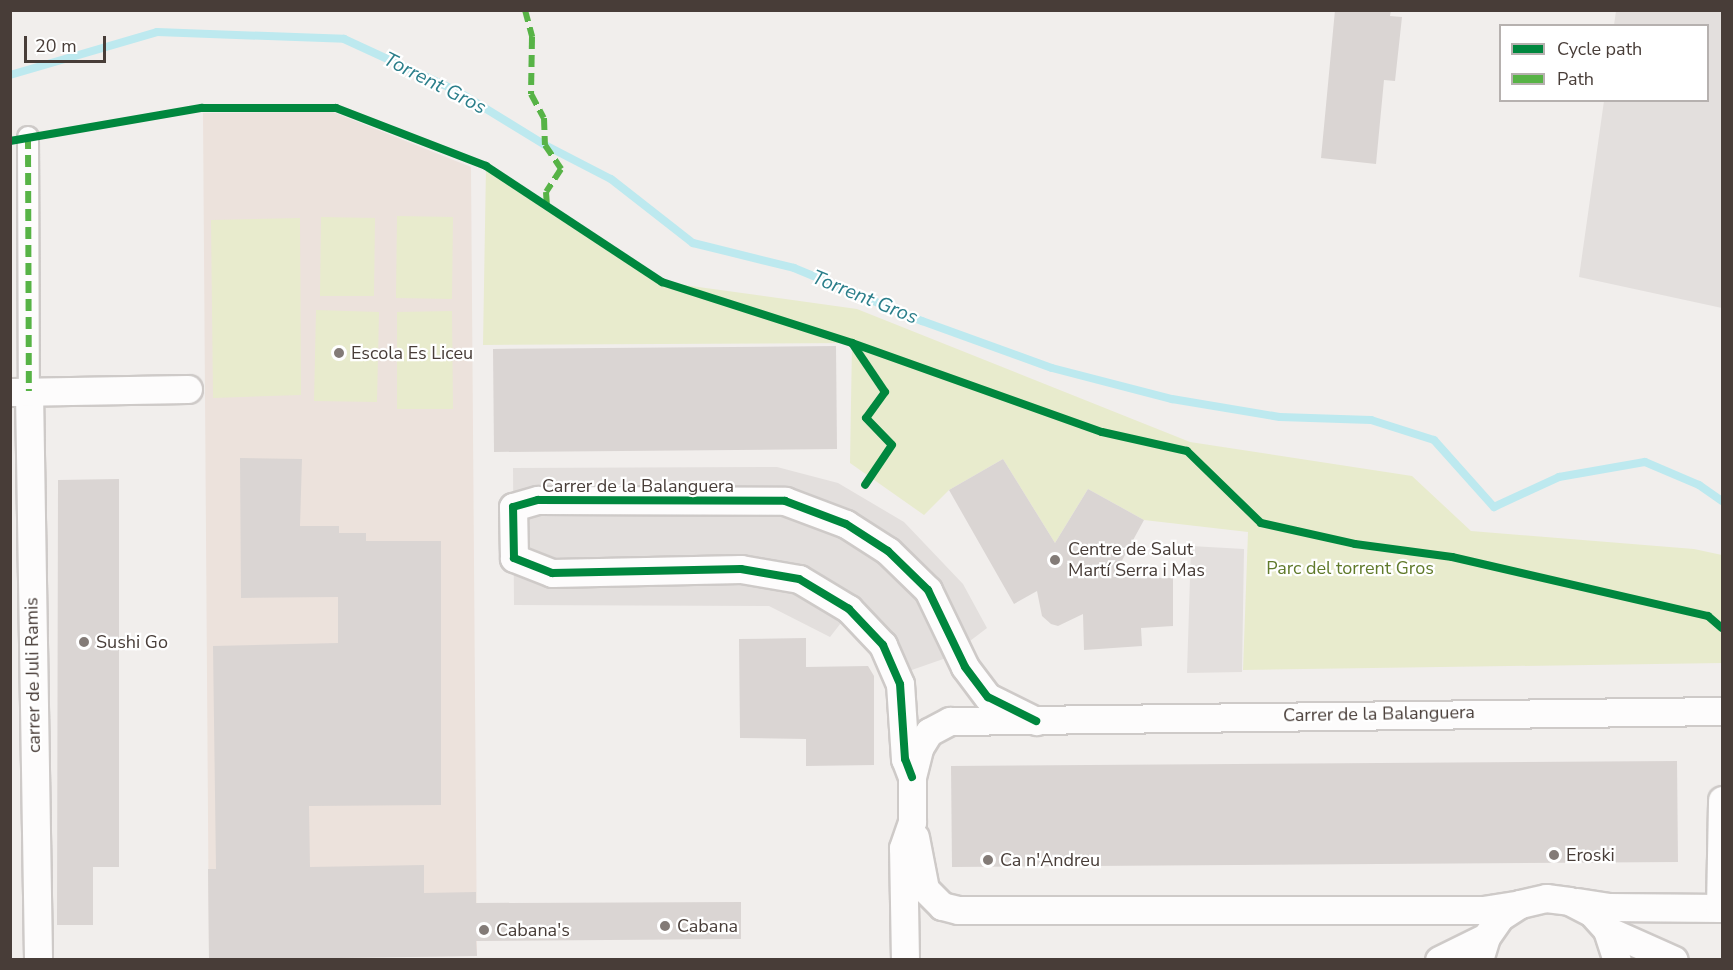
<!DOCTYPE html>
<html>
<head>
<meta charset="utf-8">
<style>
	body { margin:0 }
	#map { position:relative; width:1733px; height:970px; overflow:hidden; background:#f1eeec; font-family:"Nunito Sans",sans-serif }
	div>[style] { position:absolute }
	.education>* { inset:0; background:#ece2dc }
	.green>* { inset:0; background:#e8ebcd }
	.parking>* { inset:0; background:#e3dfdd }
	.stream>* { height:8px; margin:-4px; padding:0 4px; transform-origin:4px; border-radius:4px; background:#bde9ef }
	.building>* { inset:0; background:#dad5d3 }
	.roads { filter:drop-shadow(2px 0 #cecac8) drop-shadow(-2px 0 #cecac8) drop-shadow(0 2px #cecac8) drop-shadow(0 -2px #cecac8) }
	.pedestrian>* { height:20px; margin:-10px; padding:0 10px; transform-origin:10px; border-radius:10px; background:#fdfcfc }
	.minor>* { height:27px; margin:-13.5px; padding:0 13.5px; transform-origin:13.5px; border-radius:13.5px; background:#fdfcfc }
	.quiet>* { height:6px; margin-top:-3px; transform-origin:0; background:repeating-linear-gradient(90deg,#57b346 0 12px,transparent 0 18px) }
	.cycleway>* { height:8px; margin:-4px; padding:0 4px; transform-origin:4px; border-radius:4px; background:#00873e }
	.dots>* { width:16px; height:16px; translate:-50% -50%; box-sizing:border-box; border:3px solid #fff; border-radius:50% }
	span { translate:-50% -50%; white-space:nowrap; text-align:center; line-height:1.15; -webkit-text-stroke:4.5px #fff; paint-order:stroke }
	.poi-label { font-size:18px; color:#483d38 }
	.left { translate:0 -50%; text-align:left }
	.street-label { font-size:18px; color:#483d38 }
	.park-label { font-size:18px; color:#607a2b }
	.water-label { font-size:20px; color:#2a7e8a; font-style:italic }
	.frame { position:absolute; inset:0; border:12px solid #483d38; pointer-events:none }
	.legend { position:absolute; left:1499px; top:24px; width:210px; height:78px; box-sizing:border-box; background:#fff; border:2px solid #b6b1af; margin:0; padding:8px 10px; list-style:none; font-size:18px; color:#483d38 }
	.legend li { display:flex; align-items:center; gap:12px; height:30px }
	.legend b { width:30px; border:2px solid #b6b1af }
	.scale { position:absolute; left:24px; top:36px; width:82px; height:27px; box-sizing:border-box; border:3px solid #483d38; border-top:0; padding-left:8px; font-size:18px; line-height:21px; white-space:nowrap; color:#483d38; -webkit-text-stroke:4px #fff; paint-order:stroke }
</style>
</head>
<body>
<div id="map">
	<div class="education">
		<i style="clip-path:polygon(333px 112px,471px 167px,477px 956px,209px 959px,203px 113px)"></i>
	</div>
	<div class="green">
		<i style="clip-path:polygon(486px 166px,662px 282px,857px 309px,1190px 442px,1412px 476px,1471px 531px,1694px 549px,1722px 555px,1722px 663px,1243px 670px,1248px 532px,1144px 520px,1088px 489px,1055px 543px,1003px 459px,949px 490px,924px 515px,850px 463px,852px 343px,483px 345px)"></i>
		<i style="clip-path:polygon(397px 216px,453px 217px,452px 299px,396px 298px)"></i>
		<i style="clip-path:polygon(321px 217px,375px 218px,374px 296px,320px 296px)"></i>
		<i style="clip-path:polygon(300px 218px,301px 395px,213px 398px,211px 220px)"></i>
		<i style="clip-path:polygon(316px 310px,379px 312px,377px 402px,314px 401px)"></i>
		<i style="clip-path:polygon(452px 311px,453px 409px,397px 409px,397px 312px)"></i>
	</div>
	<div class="parking">
		<i style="clip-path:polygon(1616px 11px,1722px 11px,1722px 308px,1579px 277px,1604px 101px,1708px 100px,1708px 26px,1614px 25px)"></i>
		<i style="clip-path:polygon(777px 467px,838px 483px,904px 522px,963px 584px,987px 628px,949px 657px,906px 672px,870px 648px,844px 619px,830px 637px,769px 606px,514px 605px,513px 468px)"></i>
		<i style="clip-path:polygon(1191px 546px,1244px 549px,1242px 672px,1187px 673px)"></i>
	</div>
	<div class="stream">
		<i style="left:10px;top:75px;width:153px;rotate:-16.3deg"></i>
		<i style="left:157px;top:32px;width:187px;rotate:2.1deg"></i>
		<i style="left:344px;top:39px;width:124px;rotate:24.7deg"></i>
		<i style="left:457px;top:91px;width:103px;rotate:31.5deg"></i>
		<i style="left:545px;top:145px;width:74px;rotate:27.3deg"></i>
		<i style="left:611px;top:179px;width:104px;rotate:38deg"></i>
		<i style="left:693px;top:243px;width:104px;rotate:13.9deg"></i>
		<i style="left:794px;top:268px;width:139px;rotate:22.5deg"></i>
		<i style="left:922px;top:321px;width:138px;rotate:19.9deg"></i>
		<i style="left:1052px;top:368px;width:124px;rotate:14.5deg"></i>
		<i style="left:1172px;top:399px;width:109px;rotate:9.5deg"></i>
		<i style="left:1280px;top:417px;width:91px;rotate:1.9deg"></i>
		<i style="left:1371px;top:420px;width:66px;rotate:17.6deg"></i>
		<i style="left:1434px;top:440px;width:90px;rotate:48.2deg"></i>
		<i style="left:1494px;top:507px;width:72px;rotate:-24.8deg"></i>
		<i style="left:1559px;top:477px;width:87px;rotate:-9.9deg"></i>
		<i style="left:1645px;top:462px;width:59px;rotate:23.1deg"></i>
		<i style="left:1699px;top:485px;width:28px;rotate:35deg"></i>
	</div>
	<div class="building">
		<i style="clip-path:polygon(1335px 10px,1391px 10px,1390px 16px,1402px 17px,1395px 81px,1384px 80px,1376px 164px,1321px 158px)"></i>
		<i style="clip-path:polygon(836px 346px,837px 449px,494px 452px,493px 349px)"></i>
		<i style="clip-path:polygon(240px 458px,302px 459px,300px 526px,339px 526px,339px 533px,366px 533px,366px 541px,441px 541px,441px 805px,309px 806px,310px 867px,424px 865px,424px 893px,476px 892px,476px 903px,741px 902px,741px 939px,476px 941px,477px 956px,209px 960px,208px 869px,216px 869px,213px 646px,338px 643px,338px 597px,241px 598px)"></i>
		<i style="clip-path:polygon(1003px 459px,1055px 543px,1088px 489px,1144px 520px,1113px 577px,1173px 578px,1173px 626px,1141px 628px,1142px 646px,1084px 650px,1083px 614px,1058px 626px,1051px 624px,1042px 616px,1037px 591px,1014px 604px,949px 490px)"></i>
		<i style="clip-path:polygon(119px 479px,119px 867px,93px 867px,93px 925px,57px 925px,58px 480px)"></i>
		<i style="clip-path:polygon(806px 638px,806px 667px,868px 666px,874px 676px,874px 765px,806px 766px,806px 739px,740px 738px,739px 639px)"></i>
		<i style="clip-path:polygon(1677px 761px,1678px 862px,952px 867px,951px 766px)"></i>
	</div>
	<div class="roads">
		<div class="pedestrian">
			<i style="left:28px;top:137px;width:254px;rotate:89.8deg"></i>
		</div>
		<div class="minor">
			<i style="left:29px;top:391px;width:569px;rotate:89.09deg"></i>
			<i style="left:12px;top:392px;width:176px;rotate:-1deg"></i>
			<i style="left:912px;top:777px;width:19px;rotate:-111deg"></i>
			<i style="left:905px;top:759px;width:75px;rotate:-93.8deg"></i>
			<i style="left:900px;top:684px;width:43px;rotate:-113.6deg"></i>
			<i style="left:883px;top:645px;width:50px;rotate:-133.4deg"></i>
			<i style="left:849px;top:609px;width:58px;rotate:-149deg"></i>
			<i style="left:799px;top:579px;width:59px;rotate:-170.2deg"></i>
			<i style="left:741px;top:569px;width:189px;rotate:178.8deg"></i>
			<i style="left:552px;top:573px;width:41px;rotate:-158.5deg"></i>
			<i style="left:514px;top:558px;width:51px;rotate:-91.1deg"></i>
			<i style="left:513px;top:507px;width:26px;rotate:-16deg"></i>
			<i style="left:538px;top:500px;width:247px;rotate:0.2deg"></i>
			<i style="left:785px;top:501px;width:65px;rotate:20.7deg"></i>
			<i style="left:846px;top:524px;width:50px;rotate:32.7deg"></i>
			<i style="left:888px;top:551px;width:56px;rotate:44.3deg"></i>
			<i style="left:928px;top:590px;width:85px;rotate:64.3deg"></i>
			<i style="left:965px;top:667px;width:38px;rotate:53deg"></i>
			<i style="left:988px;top:697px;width:54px;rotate:26.6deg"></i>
			<i style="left:915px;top:837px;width:53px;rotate:79.1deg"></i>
			<i style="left:925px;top:889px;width:24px;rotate:45deg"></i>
			<i style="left:942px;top:906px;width:16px;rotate:14deg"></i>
			<i style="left:958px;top:910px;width:525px"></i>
			<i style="left:1483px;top:910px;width:37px;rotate:-9deg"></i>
			<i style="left:1577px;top:902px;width:31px;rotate:9deg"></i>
			<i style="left:1608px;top:907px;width:114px;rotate:0.5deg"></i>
			<i style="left:1720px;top:908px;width:108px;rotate:-88.9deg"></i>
			<i style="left:1607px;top:930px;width:73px;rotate:24.1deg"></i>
			<i style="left:905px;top:960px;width:112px;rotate:-91deg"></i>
			<i style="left:903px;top:848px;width:28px;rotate:-71deg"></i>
			<i style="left:912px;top:822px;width:45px;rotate:-90deg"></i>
			<i style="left:912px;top:777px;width:30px;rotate:-76deg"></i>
			<i style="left:919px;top:748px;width:19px;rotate:-58deg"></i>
			<i style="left:929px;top:732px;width:24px;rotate:-28deg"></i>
			<i style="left:950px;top:721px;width:772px;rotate:-0.74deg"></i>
			<i style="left:1439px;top:960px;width:52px;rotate:-26.1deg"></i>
			<i style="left:1479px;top:960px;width:24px;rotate:-73deg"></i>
			<i style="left:1486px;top:937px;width:24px;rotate:-55deg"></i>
			<i style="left:1500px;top:917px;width:24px;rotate:-33deg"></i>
			<i style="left:1520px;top:904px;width:27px;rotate:-13deg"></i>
			<i style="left:1546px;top:898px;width:23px;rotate:7deg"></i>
			<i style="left:1569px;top:901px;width:25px;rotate:27deg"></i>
			<i style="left:1591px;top:912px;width:24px;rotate:48deg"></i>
			<i style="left:1607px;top:930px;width:32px;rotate:72deg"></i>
		</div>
	</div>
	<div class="quiet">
		<i style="left:525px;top:10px;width:28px;rotate:75deg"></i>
		<i style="left:532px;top:37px;width:57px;rotate:91deg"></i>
		<i style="left:531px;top:94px;width:27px;rotate:62deg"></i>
		<i style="left:544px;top:118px;width:27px;rotate:88deg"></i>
		<i style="left:545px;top:145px;width:29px;rotate:56deg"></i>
		<i style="left:561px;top:169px;width:27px;rotate:123deg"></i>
		<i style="left:546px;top:192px;width:14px;rotate:86deg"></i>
		<i style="left:28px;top:137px;width:254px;rotate:89.8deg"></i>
	</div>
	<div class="cycleway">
		<i style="left:10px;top:141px;width:195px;rotate:-9.8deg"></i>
		<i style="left:202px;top:108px;width:134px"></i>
		<i style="left:336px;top:108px;width:161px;rotate:21.1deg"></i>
		<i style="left:486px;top:166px;width:211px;rotate:33.4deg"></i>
		<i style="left:662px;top:282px;width:200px;rotate:17.8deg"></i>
		<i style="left:852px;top:343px;width:265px;rotate:19.6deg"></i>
		<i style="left:1102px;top:432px;width:87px;rotate:12.6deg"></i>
		<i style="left:1187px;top:451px;width:103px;rotate:44.2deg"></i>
		<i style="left:1261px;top:523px;width:96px;rotate:12.6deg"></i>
		<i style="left:1355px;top:544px;width:98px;rotate:7.6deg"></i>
		<i style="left:1452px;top:557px;width:263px;rotate:13deg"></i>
		<i style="left:1708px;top:616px;width:18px;rotate:41deg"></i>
		<i style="left:852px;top:343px;width:59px;rotate:56deg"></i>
		<i style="left:885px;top:392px;width:32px;rotate:126deg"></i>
		<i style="left:866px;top:418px;width:37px;rotate:46deg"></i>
		<i style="left:892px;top:445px;width:48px;rotate:124deg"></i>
		<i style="left:912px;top:777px;width:19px;rotate:-111deg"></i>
		<i style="left:905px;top:759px;width:75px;rotate:-93.8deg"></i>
		<i style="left:900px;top:684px;width:43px;rotate:-113.6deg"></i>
		<i style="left:883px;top:645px;width:50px;rotate:-133.4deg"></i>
		<i style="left:849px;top:609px;width:58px;rotate:-149deg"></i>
		<i style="left:799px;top:579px;width:59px;rotate:-170.2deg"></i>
		<i style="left:741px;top:569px;width:189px;rotate:178.8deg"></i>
		<i style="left:552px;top:573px;width:41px;rotate:-158.5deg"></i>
		<i style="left:514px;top:558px;width:51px;rotate:-91.1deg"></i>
		<i style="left:513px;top:507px;width:26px;rotate:-16deg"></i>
		<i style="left:538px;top:500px;width:247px;rotate:0.2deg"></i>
		<i style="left:785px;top:501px;width:65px;rotate:20.7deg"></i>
		<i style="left:846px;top:524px;width:50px;rotate:32.7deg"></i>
		<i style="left:888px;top:551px;width:56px;rotate:44.3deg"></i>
		<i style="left:928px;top:590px;width:85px;rotate:64.3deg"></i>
		<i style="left:965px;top:667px;width:38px;rotate:53deg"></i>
		<i style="left:988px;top:697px;width:54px;rotate:26.6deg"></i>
	</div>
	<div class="dots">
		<i style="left:339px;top:353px;background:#837b77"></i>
		<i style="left:1055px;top:560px;background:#837b77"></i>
		<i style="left:84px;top:642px;background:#837b77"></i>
		<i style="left:1554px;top:855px;background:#837b77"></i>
		<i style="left:988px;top:860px;background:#837b77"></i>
		<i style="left:665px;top:926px;background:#837b77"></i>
		<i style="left:484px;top:930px;background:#837b77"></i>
	</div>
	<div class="poi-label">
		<span class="left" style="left:351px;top:353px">Escola Es Liceu</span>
		<span class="left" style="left:1068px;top:560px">Centre de Salut<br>Martí Serra i Mas</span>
		<span class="left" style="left:96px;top:642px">Sushi Go</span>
		<span class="left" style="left:1566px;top:855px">Eroski</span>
		<span class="left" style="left:1000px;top:860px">Ca n'Andreu</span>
		<span class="left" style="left:677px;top:926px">Cabana</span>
		<span class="left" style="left:496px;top:930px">Cabana's</span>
	</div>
	<div class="street-label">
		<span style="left:638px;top:486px">Carrer de la Balanguera</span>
		<span style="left:33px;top:675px;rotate:-91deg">carrer de Juli Ramis</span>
		<span style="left:1379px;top:714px;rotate:-1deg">Carrer de la Balanguera</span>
	</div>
	<div class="park-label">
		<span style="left:1350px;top:568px">Parc del torrent Gros</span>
	</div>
	<div class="water-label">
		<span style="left:435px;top:83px;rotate:27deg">Torrent Gros</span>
		<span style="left:865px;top:297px;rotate:22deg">Torrent Gros</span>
	</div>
	<div class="frame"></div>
	<ul class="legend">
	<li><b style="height:8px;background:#00873e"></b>Cycle path</li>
	<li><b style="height:8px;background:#57b346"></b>Path</li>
	</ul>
	<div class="scale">20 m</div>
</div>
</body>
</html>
